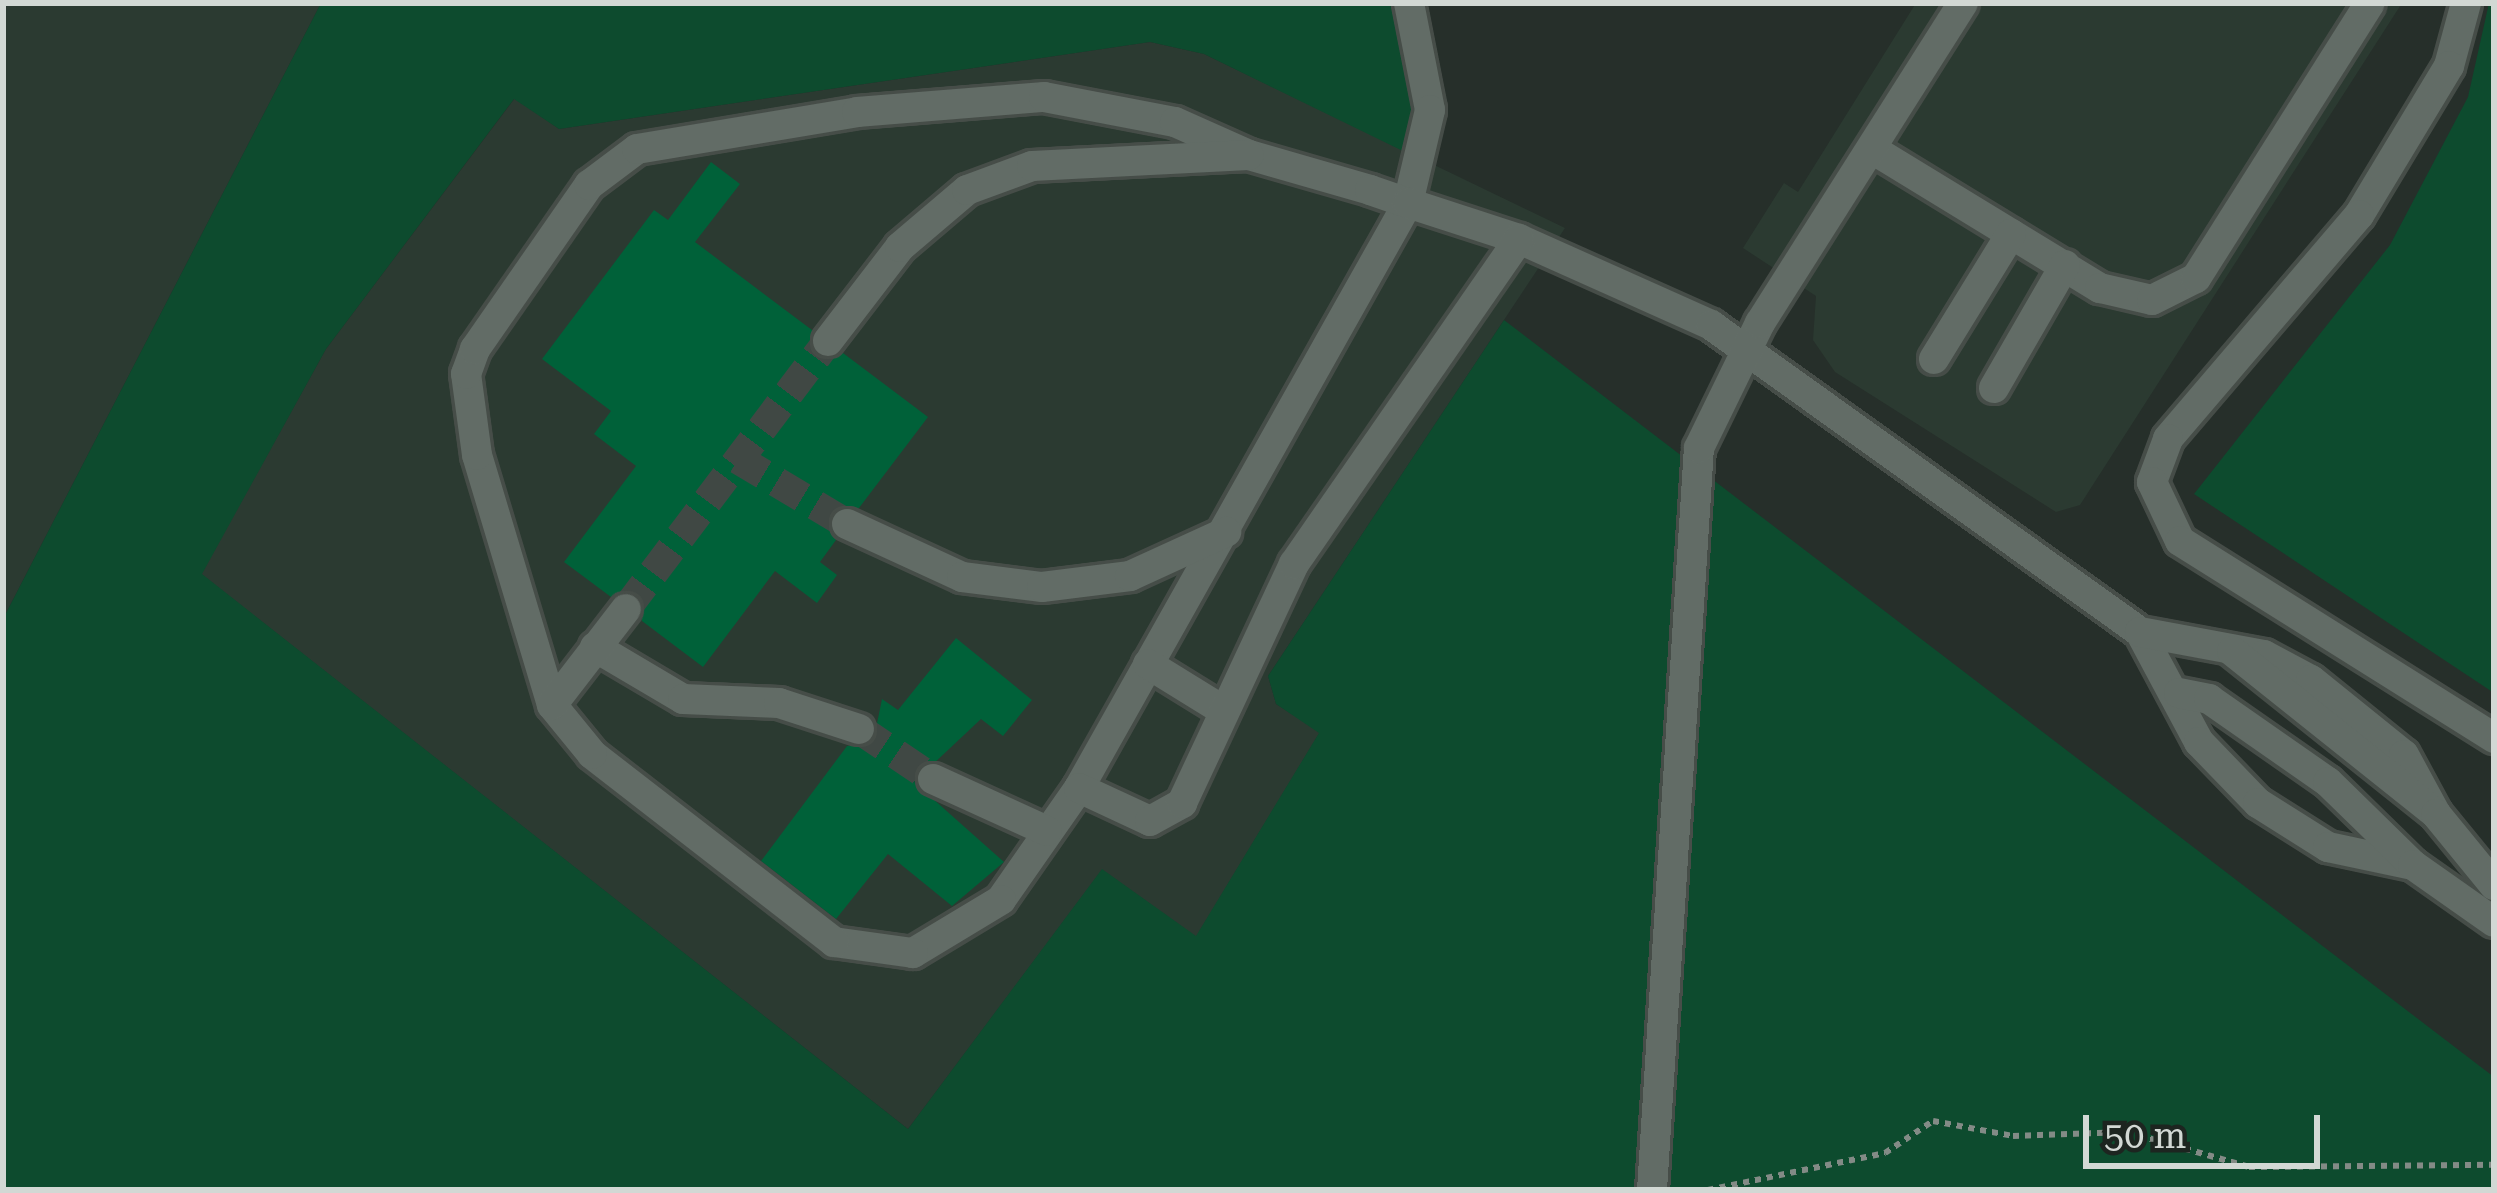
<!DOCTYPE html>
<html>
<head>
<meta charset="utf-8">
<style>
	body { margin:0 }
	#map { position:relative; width:2497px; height:1193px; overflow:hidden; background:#262f2a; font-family:"Roboto Serif",serif }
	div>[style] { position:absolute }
	.built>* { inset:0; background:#2b3a31 }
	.green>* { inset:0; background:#0d4b2e }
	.building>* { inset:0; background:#006139 }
	.minor-tunnel>* { height:30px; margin-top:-15px; transform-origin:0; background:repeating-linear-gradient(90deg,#404844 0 30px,transparent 0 45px) }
	.path>* { height:6px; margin-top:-3px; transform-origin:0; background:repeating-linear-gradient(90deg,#838b86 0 6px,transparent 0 12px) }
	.roads { filter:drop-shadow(3px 0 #464d48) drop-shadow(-3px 0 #464d48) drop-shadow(0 3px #464d48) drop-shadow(0 -3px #464d48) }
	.minor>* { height:30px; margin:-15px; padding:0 15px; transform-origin:15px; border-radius:15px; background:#626c66 }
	span { translate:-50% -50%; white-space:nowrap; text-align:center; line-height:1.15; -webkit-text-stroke:10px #1d2520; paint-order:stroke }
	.frame { position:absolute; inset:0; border:6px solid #d2d8d4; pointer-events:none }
	.scale { position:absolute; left:2083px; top:1115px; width:237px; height:54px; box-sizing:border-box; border:6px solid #d2d8d4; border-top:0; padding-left:15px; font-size:36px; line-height:42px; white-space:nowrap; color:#d2d8d4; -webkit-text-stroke:9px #1d2520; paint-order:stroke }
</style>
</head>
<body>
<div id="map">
	<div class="built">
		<i style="clip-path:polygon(3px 3px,321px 3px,3px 619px)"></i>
		<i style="clip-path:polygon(1916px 3px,2402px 3px,2080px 505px,2056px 512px,1835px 372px,1813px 340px,1816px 296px,1743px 248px,1784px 183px,1798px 192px)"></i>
		<i style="clip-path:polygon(1150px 42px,1204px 54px,1565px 228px,1268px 676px,1276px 704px,1320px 732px,1196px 937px,1102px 870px,908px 1129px,201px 574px,326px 349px,515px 98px,559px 129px)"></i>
	</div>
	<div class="green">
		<i style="clip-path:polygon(321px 3px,1390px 3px,1414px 92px,1409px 154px,1204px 54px,1150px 42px,559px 129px,514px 99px,326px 349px,202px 574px,908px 1129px,1102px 869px,1196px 936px,1319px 733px,1276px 704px,1268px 676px,1504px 320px,2494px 1077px,2494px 1190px,3px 1190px,3px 619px)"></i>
		<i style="clip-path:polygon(2489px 3px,2494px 3px,2494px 693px,2194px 494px,2390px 245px,2468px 97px)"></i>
	</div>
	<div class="building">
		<i style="clip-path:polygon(711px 162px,740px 184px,695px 242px,812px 330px,817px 357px,843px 353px,928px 417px,859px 508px,830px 515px,836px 540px,820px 562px,837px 575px,817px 603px,775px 571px,703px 667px,642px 621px,637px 593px,611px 597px,564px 562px,636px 466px,594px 434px,611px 411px,542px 359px,654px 210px,668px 220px)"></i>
		<i style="clip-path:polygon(956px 638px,1032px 700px,1003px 736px,981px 719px,914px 782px,1004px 862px,952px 906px,888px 854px,836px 919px,761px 861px,847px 746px,873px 743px,882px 699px,898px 710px)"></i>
	</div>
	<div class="minor-tunnel">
		<i style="left:738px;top:459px;width:127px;rotate:30.8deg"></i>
		<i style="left:626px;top:609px;width:336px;rotate:-53deg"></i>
		<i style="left:859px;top:729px;width:89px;rotate:34deg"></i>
	</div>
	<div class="path">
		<i style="left:1708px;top:1190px;width:181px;rotate:-11.8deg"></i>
		<i style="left:1885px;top:1153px;width:58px;rotate:-33.7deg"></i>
		<i style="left:1933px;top:1121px;width:81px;rotate:10.6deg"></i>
		<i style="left:2013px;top:1136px;width:114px;rotate:-2deg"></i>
		<i style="left:2127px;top:1132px;width:127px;rotate:16deg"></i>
		<i style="left:2249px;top:1167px;width:245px;rotate:-0.5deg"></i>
	</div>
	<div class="roads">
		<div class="minor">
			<i style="left:1409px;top:3px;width:109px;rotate:78.9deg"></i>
			<i style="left:1430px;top:110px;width:96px;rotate:103.3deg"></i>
			<i style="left:1408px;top:203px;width:671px;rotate:119.35deg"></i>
			<i style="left:1079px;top:788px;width:136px;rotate:124.9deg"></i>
			<i style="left:1001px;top:900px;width:103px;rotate:148.9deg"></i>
			<i style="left:913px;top:953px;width:80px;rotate:-172.1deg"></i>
			<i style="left:834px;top:942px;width:306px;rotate:-142.2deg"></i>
			<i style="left:592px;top:754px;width:63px;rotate:-129.2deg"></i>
			<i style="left:552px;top:705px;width:261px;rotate:-106.7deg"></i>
			<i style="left:477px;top:455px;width:82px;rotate:-97.7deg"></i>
			<i style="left:466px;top:374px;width:27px;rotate:-70deg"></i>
			<i style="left:475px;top:349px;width:200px;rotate:-55.2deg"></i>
			<i style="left:589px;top:185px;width:60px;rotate:-36.9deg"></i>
			<i style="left:637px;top:149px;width:223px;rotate:-9.5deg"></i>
			<i style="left:857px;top:112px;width:188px;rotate:-4.6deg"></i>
			<i style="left:1044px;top:97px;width:133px;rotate:10.8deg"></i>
			<i style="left:1175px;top:122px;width:81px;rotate:24deg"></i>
			<i style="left:1249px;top:155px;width:126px;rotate:16.1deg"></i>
			<i style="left:1370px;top:190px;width:40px;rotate:18.9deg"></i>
			<i style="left:1408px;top:203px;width:117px;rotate:18deg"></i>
			<i style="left:1519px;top:239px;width:210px;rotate:24.1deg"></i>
			<i style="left:1711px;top:325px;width:528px;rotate:35.59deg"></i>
			<i style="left:2140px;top:632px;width:125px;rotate:61.8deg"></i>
			<i style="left:2199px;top:742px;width:85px;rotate:46deg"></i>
			<i style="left:2258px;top:803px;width:83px;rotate:32.2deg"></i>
			<i style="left:2328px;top:847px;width:87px;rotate:12deg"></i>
			<i style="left:2466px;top:3px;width:65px;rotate:105.1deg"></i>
			<i style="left:2449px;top:66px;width:174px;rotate:121.1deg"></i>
			<i style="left:2359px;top:215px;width:294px;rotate:130.5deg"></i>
			<i style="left:2168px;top:439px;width:46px;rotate:110.4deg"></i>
			<i style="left:2152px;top:482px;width:65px;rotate:64.6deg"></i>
			<i style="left:2180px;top:541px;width:371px;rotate:32.1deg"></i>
			<i style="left:1872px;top:149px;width:267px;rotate:31.4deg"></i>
			<i style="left:2100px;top:288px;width:53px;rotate:13deg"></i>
			<i style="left:2152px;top:300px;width:49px;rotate:-26.6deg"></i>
			<i style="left:2196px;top:278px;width:325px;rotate:-57.7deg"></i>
			<i style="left:828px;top:341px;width:118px;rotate:-52.5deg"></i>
			<i style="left:900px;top:247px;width:88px;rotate:-40.4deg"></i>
			<i style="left:967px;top:190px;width:69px;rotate:-20.3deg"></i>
			<i style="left:1032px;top:166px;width:217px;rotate:-2.9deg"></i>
			<i style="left:1934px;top:359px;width:147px;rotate:-58.4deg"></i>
			<i style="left:1994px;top:388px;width:142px;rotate:-60deg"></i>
			<i style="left:847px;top:524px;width:127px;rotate:24.7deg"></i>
			<i style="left:962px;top:577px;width:81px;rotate:7.1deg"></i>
			<i style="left:1042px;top:587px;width:89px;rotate:-7.1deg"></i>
			<i style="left:1130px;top:576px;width:106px;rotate:-24.6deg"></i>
			<i style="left:2140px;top:632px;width:126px;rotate:10.5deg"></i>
			<i style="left:2264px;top:655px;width:53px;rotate:28deg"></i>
			<i style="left:2311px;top:680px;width:119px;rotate:38.9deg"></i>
			<i style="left:2404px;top:755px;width:67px;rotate:61.5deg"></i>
			<i style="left:595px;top:647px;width:102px;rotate:30.6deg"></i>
			<i style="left:683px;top:699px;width:96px;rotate:2.4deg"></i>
			<i style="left:779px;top:703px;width:84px;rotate:18deg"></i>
			<i style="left:2232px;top:651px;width:261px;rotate:38.6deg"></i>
			<i style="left:2436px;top:814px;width:92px;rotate:50.8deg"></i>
			<i style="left:1148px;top:664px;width:89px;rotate:31.7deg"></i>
			<i style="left:2179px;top:693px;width:31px;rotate:11deg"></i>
			<i style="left:2209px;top:699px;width:145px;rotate:34.9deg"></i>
			<i style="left:2328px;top:782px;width:119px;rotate:44.3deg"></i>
			<i style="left:2413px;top:865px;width:99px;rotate:35.1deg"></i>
			<i style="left:552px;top:705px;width:121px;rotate:-52.4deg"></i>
			<i style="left:933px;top:779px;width:125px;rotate:24.5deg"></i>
			<i style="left:1079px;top:788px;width:78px;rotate:24.9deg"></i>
			<i style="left:1150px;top:821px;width:37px;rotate:-29deg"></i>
			<i style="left:1182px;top:803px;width:264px;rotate:-64.9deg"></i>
			<i style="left:1294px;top:564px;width:395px;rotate:-55.3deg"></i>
			<i style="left:1652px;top:1190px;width:743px;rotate:-86.38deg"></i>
			<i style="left:1699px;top:448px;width:139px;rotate:-64deg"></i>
			<i style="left:1760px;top:323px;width:379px;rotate:-57.6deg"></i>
		</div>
	</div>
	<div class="frame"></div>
	<div class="scale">50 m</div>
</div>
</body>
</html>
